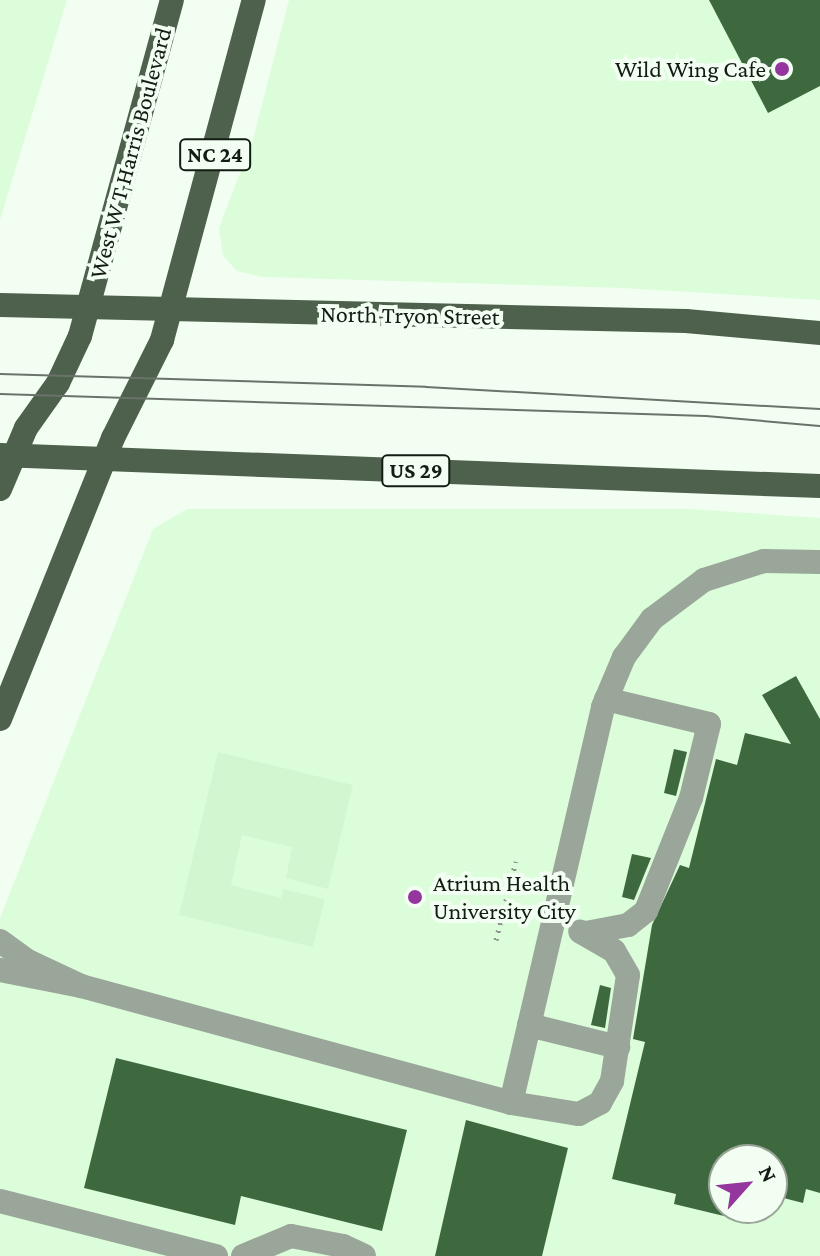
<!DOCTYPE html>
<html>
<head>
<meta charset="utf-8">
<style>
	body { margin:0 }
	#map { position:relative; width:820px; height:1256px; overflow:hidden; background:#f3fef3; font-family:"Crimson Pro",serif }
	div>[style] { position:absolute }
	.built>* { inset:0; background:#dcfdda }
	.green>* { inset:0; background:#d2f7d0 }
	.building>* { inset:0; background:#3e693e }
	.path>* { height:5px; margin-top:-2.5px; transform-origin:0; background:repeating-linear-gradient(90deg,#8c968c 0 2px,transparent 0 8px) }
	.minor>* { height:24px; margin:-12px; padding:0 12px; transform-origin:12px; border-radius:12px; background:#9ba69a }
	.major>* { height:24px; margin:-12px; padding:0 12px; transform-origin:12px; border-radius:12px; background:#4d614c }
	.tram>* { height:2px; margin:-1px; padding:0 1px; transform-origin:1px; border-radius:1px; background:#6a7369 }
	.dots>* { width:22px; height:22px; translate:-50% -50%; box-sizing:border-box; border:4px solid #f3fef3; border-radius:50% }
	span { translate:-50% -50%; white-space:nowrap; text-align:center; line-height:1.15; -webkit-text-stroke:8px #f3fef3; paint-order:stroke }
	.shield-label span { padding:2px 6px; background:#f3fef3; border:2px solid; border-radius:6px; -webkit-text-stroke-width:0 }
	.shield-label { font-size:22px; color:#131c12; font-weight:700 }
	.poi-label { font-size:24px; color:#131c12 }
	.right { translate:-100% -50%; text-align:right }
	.left { translate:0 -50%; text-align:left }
	.street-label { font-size:24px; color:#131c12 }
	.north { position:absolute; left:708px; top:1144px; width:80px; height:80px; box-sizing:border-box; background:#f3fef3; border:2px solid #99a499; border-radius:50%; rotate:63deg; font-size:22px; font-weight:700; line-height:32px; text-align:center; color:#131c12 }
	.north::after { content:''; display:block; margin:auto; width:28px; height:36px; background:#95369f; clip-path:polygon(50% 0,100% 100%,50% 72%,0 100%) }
</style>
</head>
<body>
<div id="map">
	<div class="built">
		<i style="clip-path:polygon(0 0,67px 0,0 220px)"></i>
		<i style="clip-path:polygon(289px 0,820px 0,820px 300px,623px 288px,263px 277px,237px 271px,223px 256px,219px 228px,253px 139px)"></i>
		<i style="clip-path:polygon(evenodd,187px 509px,690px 509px,820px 518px,820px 1256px,0 1256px,0 918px,153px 529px,187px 509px,724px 1160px,772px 1160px,772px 1208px,724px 1208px,724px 1160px)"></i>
	</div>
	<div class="green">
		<i style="clip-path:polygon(218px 752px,353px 785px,328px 889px,286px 878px,292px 847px,242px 835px,231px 885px,281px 898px,283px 889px,325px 899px,313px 947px,179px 915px)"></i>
	</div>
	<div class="building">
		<i style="clip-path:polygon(709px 0,820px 0,820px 86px,768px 113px)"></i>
		<i style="clip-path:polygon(796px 676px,820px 719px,820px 1193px,806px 1189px,803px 1203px,772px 1195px,772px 1160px,724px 1160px,724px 1216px,674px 1204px,676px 1194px,612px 1179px,645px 1042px,633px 1039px,652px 925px,680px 865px,689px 868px,716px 759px,737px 765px,745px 733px,791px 744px,762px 695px)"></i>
		<i style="clip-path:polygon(674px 749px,687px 752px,676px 796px,664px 793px)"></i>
		<i style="clip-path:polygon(632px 854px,651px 858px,634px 900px,622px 897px)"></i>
		<i style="clip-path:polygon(600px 985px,611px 988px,605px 1028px,591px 1025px)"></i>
		<i style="clip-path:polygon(116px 1058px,407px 1130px,382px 1231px,241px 1196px,235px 1225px,84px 1188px)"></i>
		<i style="clip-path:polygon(466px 1120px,568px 1148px,542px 1256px,435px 1256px)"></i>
	</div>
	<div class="path">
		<i style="left:496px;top:940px;width:81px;rotate:-75.8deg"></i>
	</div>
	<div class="minor">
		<i style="left:586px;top:933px;width:43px;rotate:-10.8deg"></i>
		<i style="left:628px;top:925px;width:23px;rotate:-38deg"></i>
		<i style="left:646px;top:911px;width:122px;rotate:-68.3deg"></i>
		<i style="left:691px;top:798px;width:76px;rotate:-76.3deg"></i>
		<i style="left:709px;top:724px;width:106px;rotate:-166.4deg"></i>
		<i style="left:0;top:941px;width:34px;rotate:36deg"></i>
		<i style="left:28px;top:961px;width:59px;rotate:25.3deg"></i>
		<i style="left:81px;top:986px;width:83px;rotate:-168.8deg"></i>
		<i style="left:81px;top:986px;width:446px;rotate:15.2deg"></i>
		<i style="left:511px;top:1103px;width:407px;rotate:-76.9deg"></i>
		<i style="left:603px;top:707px;width:54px;rotate:-67.2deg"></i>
		<i style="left:624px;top:657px;width:47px;rotate:-53.6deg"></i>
		<i style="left:652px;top:619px;width:65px;rotate:-36.9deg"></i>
		<i style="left:704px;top:580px;width:63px;rotate:-17.6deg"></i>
		<i style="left:764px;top:561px;width:56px;rotate:1deg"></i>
		<i style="left:529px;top:1025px;width:92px;rotate:13.9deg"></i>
		<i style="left:511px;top:1103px;width:69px;rotate:9.2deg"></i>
		<i style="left:579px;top:1114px;width:24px;rotate:-28deg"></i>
		<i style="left:600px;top:1103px;width:25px;rotate:-61deg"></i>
		<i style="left:612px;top:1081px;width:107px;rotate:-81.4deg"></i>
		<i style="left:628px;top:975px;width:28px;rotate:-120deg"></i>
		<i style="left:614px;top:951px;width:39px;rotate:-150deg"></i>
		<i style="left:0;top:1201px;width:223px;rotate:14.3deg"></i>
		<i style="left:243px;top:1256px;width:52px;rotate:-22.6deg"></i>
		<i style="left:291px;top:1236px;width:53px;rotate:10.9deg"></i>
		<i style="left:343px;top:1246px;width:23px;rotate:25deg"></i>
	</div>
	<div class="major">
		<i style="left:0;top:305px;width:686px;rotate:1.34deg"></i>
		<i style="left:686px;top:321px;width:135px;rotate:5.1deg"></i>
		<i style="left:0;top:455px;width:821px;rotate:2.17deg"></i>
		<i style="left:0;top:489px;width:66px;rotate:-66.9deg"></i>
		<i style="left:26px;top:428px;width:55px;rotate:-54.6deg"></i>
		<i style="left:58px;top:383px;width:52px;rotate:-64.9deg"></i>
		<i style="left:80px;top:336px;width:348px;rotate:-74.7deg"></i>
		<i style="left:0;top:719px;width:303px;rotate:-68.1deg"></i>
		<i style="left:113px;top:438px;width:110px;rotate:-63.4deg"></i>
		<i style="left:162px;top:340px;width:352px;rotate:-74.9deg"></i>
	</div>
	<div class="tram">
		<i style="left:0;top:374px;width:426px;rotate:1.7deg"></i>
		<i style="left:426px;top:387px;width:395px;rotate:3.2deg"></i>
		<i style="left:0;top:394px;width:706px;rotate:1.78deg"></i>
		<i style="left:706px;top:416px;width:114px;rotate:5deg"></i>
	</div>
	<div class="dots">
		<i style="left:782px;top:69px;background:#95369f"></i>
		<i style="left:415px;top:897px;background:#95369f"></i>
	</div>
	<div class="shield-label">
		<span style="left:215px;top:155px">NC 24</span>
		<span style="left:416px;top:471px">US 29</span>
	</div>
	<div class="poi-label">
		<span class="right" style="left:766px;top:69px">Wild Wing Cafe</span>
		<span class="left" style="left:433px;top:897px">Atrium Health<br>University City</span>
	</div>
	<div class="street-label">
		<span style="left:130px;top:153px;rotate:-75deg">West W T Harris Boulevard</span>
		<span style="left:410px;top:315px;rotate:1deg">North Tryon Street</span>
	</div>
	<div class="north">N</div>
</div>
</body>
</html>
